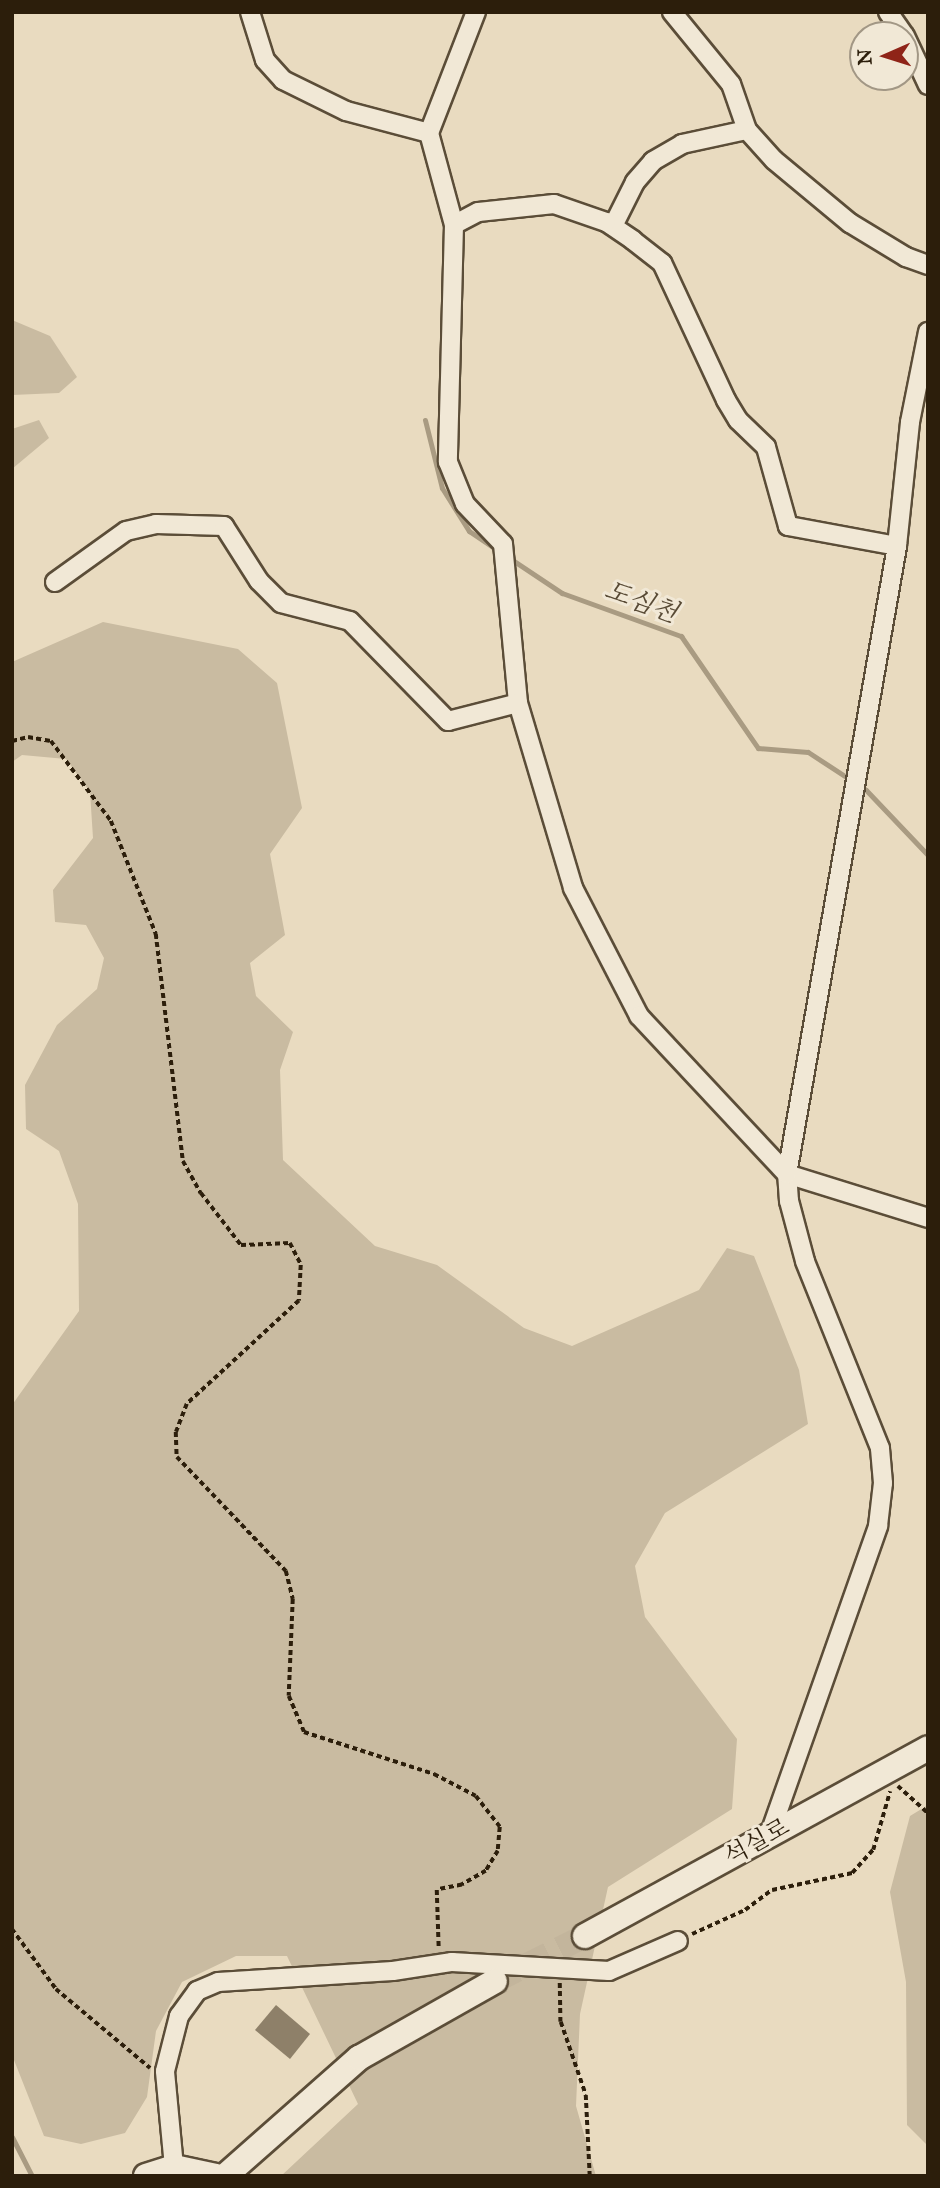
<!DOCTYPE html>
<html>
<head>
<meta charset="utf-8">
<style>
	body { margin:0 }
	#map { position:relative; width:940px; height:2188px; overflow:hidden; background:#e9dbc0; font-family:"IM FELL Great Primer","Noto Serif KR",serif }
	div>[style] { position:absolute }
	.green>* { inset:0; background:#c9bba1 }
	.stream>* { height:5px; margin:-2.5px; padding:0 2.5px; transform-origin:2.5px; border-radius:2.5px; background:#a99b82 }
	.building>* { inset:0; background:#8e8069 }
	.secondary-tunnel>* { height:24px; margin-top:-12px; transform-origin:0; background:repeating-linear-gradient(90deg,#c3b59c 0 24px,transparent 0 36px) }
	.path>* { height:3.5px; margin-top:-1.75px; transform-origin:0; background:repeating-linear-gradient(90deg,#2c1e0b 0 5px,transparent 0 8.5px) }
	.roads { filter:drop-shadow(2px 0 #5b4d38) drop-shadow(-2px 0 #5b4d38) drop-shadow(0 2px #5b4d38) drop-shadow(0 -2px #5b4d38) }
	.street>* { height:18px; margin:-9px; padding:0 9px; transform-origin:9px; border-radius:9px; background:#f1e8d6 }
	.secondary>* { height:24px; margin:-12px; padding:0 12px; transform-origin:12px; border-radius:12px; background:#f1e8d6 }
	span { translate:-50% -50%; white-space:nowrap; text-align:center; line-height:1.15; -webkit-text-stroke:6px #f1e8d6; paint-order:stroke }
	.street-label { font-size:24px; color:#2c1e0b }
	.water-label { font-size:26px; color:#584a35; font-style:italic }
	.frame { position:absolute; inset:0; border:14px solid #2c1e0b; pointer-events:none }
	.north { position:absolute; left:849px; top:21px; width:70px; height:70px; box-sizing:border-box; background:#f1e8d6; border:2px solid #a29785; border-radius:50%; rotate:267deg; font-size:19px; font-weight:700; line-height:28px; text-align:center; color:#2c1e0b }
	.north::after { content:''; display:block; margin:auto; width:24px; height:32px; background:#8f2418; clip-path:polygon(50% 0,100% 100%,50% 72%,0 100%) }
</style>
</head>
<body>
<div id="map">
	<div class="green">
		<i style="clip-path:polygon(12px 320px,50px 336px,77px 377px,59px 393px,12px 395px)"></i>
		<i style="clip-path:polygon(39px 420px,49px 438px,12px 469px,12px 429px)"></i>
		<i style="clip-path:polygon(103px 622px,238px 649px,277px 683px,302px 808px,270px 854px,285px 935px,250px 963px,256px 996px,293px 1032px,280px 1070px,283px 1160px,375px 1246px,437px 1265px,524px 1328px,572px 1346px,699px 1290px,727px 1248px,754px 1256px,799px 1370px,808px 1424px,665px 1513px,635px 1566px,645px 1617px,737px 1739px,732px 1809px,608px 1887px,580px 2014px,576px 2106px,596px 2176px,281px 2176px,358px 2104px,287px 1956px,236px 1956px,182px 1982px,156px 2031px,147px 2097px,125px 2133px,81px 2144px,44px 2136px,12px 2055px,12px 1405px,79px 1311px,78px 1204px,59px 1151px,26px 1129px,25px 1085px,57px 1025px,97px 989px,104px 958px,86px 925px,55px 922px,53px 890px,93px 838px,90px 792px,66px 759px,22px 755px,12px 762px,12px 662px)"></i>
		<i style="clip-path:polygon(928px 1805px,928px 2146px,907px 2125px,906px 1982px,890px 1892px,910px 1816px)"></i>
	</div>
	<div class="stream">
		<i style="left:425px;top:420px;width:70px;rotate:76deg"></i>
		<i style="left:442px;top:488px;width:51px;rotate:57.9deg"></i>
		<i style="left:469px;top:531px;width:37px;rotate:34deg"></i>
		<i style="left:508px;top:557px;width:65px;rotate:33.7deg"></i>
		<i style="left:562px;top:593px;width:127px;rotate:19.9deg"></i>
		<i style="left:681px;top:636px;width:136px;rotate:55.5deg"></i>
		<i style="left:758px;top:748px;width:50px;rotate:4.6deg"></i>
		<i style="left:808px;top:752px;width:69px;rotate:33.2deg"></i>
		<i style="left:866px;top:790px;width:90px;rotate:46.4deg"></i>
		<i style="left:12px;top:2137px;width:44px;rotate:62.9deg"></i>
	</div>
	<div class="building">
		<i style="clip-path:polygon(276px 2005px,310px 2034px,290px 2059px,255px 2030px)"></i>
	</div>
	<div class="secondary-tunnel">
		<i style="left:495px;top:1981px;width:101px;rotate:-26.6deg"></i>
	</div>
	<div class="path">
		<i style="left:12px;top:741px;width:16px;rotate:-14deg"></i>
		<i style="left:28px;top:737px;width:23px;rotate:10deg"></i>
		<i style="left:51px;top:741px;width:100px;rotate:53.1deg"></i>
		<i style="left:111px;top:821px;width:122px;rotate:68.3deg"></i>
		<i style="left:156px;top:934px;width:229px;rotate:83.2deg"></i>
		<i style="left:183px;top:1161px;width:37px;rotate:61deg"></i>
		<i style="left:201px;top:1193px;width:66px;rotate:52.4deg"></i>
		<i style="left:241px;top:1245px;width:49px;rotate:-2.3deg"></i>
		<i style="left:290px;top:1243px;width:25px;rotate:63deg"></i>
		<i style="left:301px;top:1265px;width:36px;rotate:93deg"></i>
		<i style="left:299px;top:1301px;width:152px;rotate:137.4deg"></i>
		<i style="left:187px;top:1404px;width:30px;rotate:111deg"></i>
		<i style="left:176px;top:1432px;width:25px;rotate:88deg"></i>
		<i style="left:177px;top:1457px;width:158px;rotate:46.3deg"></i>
		<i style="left:286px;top:1571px;width:29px;rotate:76deg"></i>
		<i style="left:293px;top:1599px;width:97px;rotate:92.4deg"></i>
		<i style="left:289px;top:1696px;width:39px;rotate:67deg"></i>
		<i style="left:304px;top:1732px;width:137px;rotate:17.9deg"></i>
		<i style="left:434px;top:1774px;width:47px;rotate:27.6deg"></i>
		<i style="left:476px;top:1796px;width:39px;rotate:52deg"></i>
		<i style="left:500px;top:1827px;width:24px;rotate:95deg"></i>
		<i style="left:498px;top:1851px;width:23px;rotate:121deg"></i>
		<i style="left:486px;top:1871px;width:28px;rotate:150deg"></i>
		<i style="left:462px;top:1885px;width:25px;rotate:169deg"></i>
		<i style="left:437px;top:1890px;width:59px;rotate:88.1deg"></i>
		<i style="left:12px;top:1288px;width:64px;rotate:90deg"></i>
		<i style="left:898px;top:1786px;width:40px;rotate:42deg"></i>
		<i style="left:12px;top:1929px;width:74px;rotate:53.7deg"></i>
		<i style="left:56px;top:1989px;width:123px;rotate:40deg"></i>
		<i style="left:692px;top:1934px;width:58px;rotate:-24.4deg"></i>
		<i style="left:745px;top:1910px;width:34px;rotate:-37deg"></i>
		<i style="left:772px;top:1890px;width:82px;rotate:-12deg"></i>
		<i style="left:852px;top:1873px;width:31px;rotate:-48deg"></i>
		<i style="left:873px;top:1850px;width:61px;rotate:-73.9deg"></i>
		<i style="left:560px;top:1983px;width:39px;rotate:89deg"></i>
		<i style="left:561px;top:2022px;width:77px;rotate:71.1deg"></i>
		<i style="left:586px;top:2095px;width:81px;rotate:87.2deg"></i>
	</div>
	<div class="roads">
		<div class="street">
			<i style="left:250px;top:12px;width:50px;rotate:72.6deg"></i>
			<i style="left:265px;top:60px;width:27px;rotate:48deg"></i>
			<i style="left:283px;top:80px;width:70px;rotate:26.2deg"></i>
			<i style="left:346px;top:111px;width:86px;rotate:14.8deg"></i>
			<i style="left:672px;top:12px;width:93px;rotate:50.7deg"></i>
			<i style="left:731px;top:84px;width:49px;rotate:70.8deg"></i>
			<i style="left:888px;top:12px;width:28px;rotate:55deg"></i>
			<i style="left:905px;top:36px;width:54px;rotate:64.9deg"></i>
			<i style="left:454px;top:225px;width:95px;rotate:-105.2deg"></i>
			<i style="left:429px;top:133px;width:130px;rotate:-68.8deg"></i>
			<i style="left:613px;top:226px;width:49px;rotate:-63.4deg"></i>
			<i style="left:635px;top:182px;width:28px;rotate:-49deg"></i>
			<i style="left:653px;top:161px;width:34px;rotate:-30deg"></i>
			<i style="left:682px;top:144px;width:66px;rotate:-12.2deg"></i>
			<i style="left:747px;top:130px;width:40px;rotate:48deg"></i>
			<i style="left:774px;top:160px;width:99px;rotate:39.7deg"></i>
			<i style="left:850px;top:223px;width:66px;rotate:31.3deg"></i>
			<i style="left:906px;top:257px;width:23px;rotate:20deg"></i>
			<i style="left:897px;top:546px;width:111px;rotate:-169.6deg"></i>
			<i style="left:788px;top:526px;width:82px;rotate:-105.6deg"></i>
			<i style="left:766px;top:447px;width:39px;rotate:-136deg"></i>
			<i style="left:738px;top:420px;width:23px;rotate:-121deg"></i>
			<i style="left:726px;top:400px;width:151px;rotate:-115deg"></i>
			<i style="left:662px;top:263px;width:37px;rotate:-142deg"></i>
			<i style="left:633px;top:240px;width:32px;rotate:-146deg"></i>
			<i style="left:606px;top:222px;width:55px;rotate:-160.9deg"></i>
			<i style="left:554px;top:204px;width:76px;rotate:174deg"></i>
			<i style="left:478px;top:212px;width:27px;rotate:152deg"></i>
			<i style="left:454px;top:225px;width:237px;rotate:91.5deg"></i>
			<i style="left:448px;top:462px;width:45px;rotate:68deg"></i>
			<i style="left:465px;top:504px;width:55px;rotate:46.5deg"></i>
			<i style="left:503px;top:544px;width:160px;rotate:84.6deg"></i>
			<i style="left:518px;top:703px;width:193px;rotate:73.4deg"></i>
			<i style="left:573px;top:888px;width:144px;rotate:62.7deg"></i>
			<i style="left:639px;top:1016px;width:216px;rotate:46.9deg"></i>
			<i style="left:787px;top:1174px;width:148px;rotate:17.3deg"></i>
			<i style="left:55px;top:582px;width:87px;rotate:-35.7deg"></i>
			<i style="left:126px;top:531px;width:31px;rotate:-13deg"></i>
			<i style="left:156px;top:524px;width:68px;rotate:1.7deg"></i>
			<i style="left:224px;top:526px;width:65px;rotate:57.5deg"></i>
			<i style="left:259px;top:581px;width:31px;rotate:45deg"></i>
			<i style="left:281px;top:603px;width:71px;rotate:14.6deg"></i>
			<i style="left:350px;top:621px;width:140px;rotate:45.6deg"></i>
			<i style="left:448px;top:721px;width:72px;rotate:-14.4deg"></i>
			<i style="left:769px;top:1836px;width:329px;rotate:-70.6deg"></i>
			<i style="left:878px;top:1526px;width:43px;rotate:-83.4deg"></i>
			<i style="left:883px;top:1483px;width:35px;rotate:-95deg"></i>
			<i style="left:880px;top:1448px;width:201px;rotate:-111.9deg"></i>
			<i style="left:805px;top:1261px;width:62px;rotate:-104.9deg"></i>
			<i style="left:789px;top:1201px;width:27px;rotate:-94deg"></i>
			<i style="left:787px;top:1174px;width:638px;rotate:-80.06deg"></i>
			<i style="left:897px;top:546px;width:125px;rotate:-84deg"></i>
			<i style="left:910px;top:422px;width:92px;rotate:-78.7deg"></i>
			<i style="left:174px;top:2167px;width:96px;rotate:-95.4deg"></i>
			<i style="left:165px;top:2071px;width:57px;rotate:-75.7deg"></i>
			<i style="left:179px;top:2016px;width:31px;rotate:-54deg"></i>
			<i style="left:197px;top:1991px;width:23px;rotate:-23deg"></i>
			<i style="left:218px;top:1982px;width:175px;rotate:-3.6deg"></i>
			<i style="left:393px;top:1971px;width:60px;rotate:-8.7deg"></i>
			<i style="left:452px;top:1962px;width:157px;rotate:3.3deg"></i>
			<i style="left:609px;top:1971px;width:75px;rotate:-23.5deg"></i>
		</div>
		<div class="secondary">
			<i style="left:585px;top:1936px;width:391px;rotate:-28.7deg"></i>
			<i style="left:146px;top:2176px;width:29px;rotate:-18deg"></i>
			<i style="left:174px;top:2167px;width:43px;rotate:12.1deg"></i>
			<i style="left:225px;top:2176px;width:179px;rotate:-41.4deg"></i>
			<i style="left:359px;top:2058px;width:156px;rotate:-29.5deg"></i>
		</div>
	</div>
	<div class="street-label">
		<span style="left:757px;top:1842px;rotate:-29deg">석실로</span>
	</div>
	<div class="water-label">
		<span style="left:641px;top:602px;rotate:20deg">도심천</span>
	</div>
	<div class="frame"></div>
	<div class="north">N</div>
</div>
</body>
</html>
